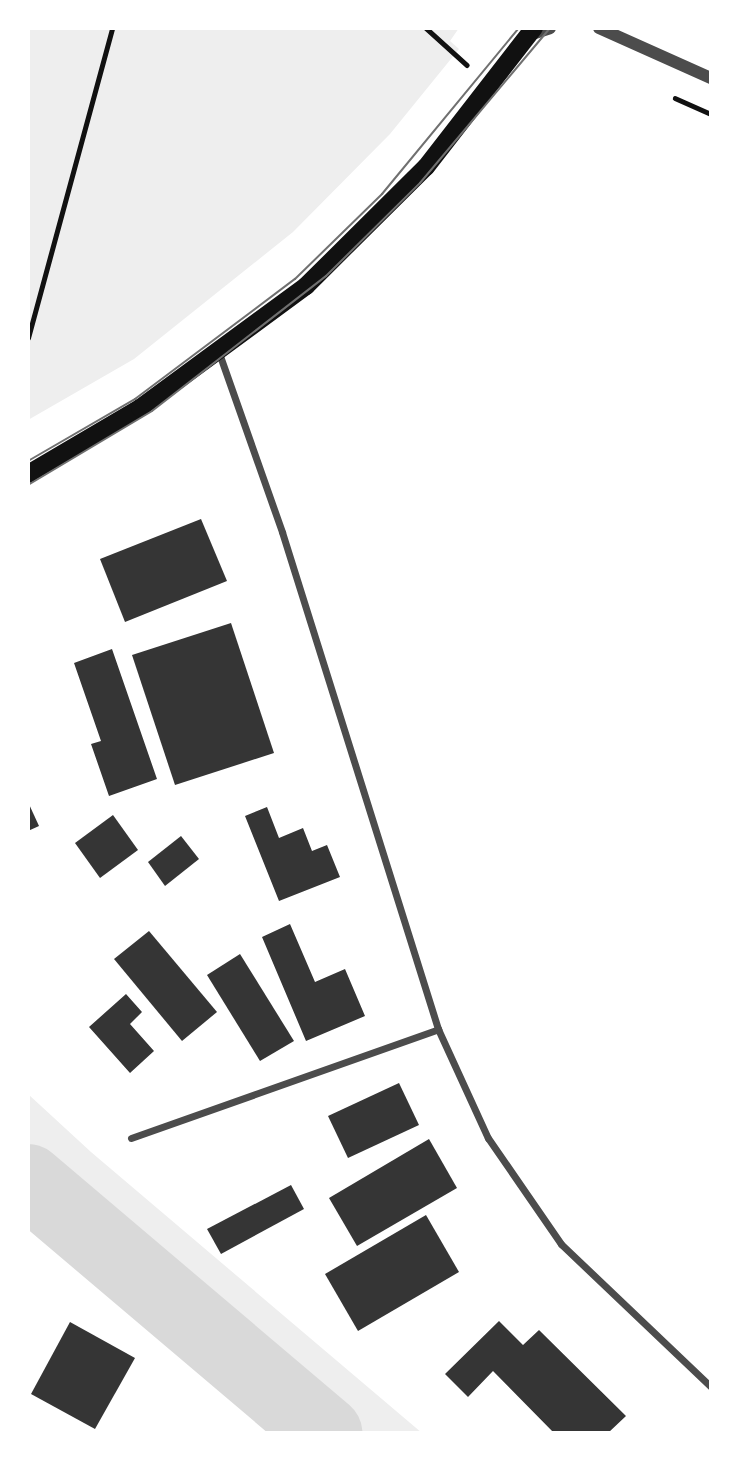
<!DOCTYPE html>
<html>
<head>
<meta charset="utf-8">
<style>
	body { margin:0 }
	#map { position:relative; width:739px; height:1461px; overflow:hidden; background:#fff; font-family:"Fira Sans",sans-serif }
	div>[style] { position:absolute }
	.green>* { inset:0; background:#eee }
	.river>* { height:74px; margin:-37px; padding:0 37px; transform-origin:37px; border-radius:37px; background:#d9d9d9 }
	.building>* { inset:0; background:#353535 }
	.path>* { height:4.5px; margin:-2.25px; padding:0 2.25px; transform-origin:2.25px; border-radius:2.25px; background:#111 }
	.minor>* { height:7px; margin:-3.5px; padding:0 3.5px; transform-origin:3.5px; border-radius:3.5px; background:#4c4c4c }
	.tertiary>* { height:12px; margin:-6px; padding:0 6px; transform-origin:6px; border-radius:6px; background:#4c4c4c }
	.primary>* { height:18px; margin:-9px; padding:0 9px; transform-origin:9px; border-radius:9px; background:#111 }
	.tram>* { height:2px; margin:-1px; padding:0 1px; transform-origin:1px; border-radius:1px; background:#707070 }
	span { translate:-50% -50%; white-space:nowrap; text-align:center; line-height:1.15; -webkit-text-stroke:6px #fff; paint-order:stroke }
	.frame { position:absolute; inset:0; border:30px solid #fff; pointer-events:none }
</style>
</head>
<body>
<div id="map">
	<div class="green">
		<i style="clip-path:polygon(28px 28px,459px 28px,450px 41px,459px 49px,390px 134px,293px 232px,134px 359px,28px 420px)"></i>
		<i style="clip-path:polygon(28px 1094px,91px 1152px,422px 1433px,296px 1433px,28px 1213px)"></i>
	</div>
	<div class="river">
		<i style="left:28px;top:1181px;width:390px;rotate:40.3deg"></i>
	</div>
	<div class="building">
		<i style="clip-path:polygon(201px 519px,227px 581px,125px 622px,100px 559px)"></i>
		<i style="clip-path:polygon(231px 623px,274px 753px,175px 785px,132px 655px)"></i>
		<i style="clip-path:polygon(112px 649px,157px 779px,109px 796px,91px 744px,101px 741px,74px 663px)"></i>
		<i style="clip-path:polygon(28px 802px,39px 826px,28px 831px)"></i>
		<i style="clip-path:polygon(267px 807px,279px 838px,303px 828px,312px 851px,327px 845px,340px 877px,279px 901px,245px 816px)"></i>
		<i style="clip-path:polygon(113px 815px,138px 850px,100px 878px,75px 843px)"></i>
		<i style="clip-path:polygon(181px 836px,199px 859px,165px 886px,148px 862px)"></i>
		<i style="clip-path:polygon(290px 924px,315px 982px,345px 969px,365px 1016px,306px 1041px,262px 937px)"></i>
		<i style="clip-path:polygon(149px 931px,217px 1012px,182px 1041px,114px 959px)"></i>
		<i style="clip-path:polygon(240px 954px,294px 1041px,260px 1061px,207px 975px)"></i>
		<i style="clip-path:polygon(126px 994px,142px 1012px,130px 1024px,154px 1051px,130px 1073px,89px 1027px)"></i>
		<i style="clip-path:polygon(399px 1083px,419px 1125px,348px 1158px,328px 1116px)"></i>
		<i style="clip-path:polygon(429px 1139px,457px 1188px,357px 1246px,329px 1198px)"></i>
		<i style="clip-path:polygon(291px 1185px,304px 1209px,221px 1254px,207px 1229px)"></i>
		<i style="clip-path:polygon(426px 1215px,459px 1272px,358px 1331px,325px 1274px)"></i>
		<i style="clip-path:polygon(499px 1321px,523px 1345px,539px 1330px,626px 1416px,608px 1433px,554px 1433px,493px 1371px,468px 1397px,445px 1374px)"></i>
		<i style="clip-path:polygon(70px 1322px,135px 1358px,95px 1429px,31px 1394px)"></i>
	</div>
	<div class="path">
		<i style="left:426px;top:28px;width:55px;rotate:42.1deg"></i>
		<i style="left:675px;top:98px;width:39px;rotate:24deg"></i>
		<i style="left:28px;top:338px;width:321px;rotate:-74.8deg"></i>
	</div>
	<div class="minor">
		<i style="left:219px;top:353px;width:190px;rotate:70.6deg"></i>
		<i style="left:282px;top:532px;width:521px;rotate:72.57deg"></i>
		<i style="left:438px;top:1029px;width:120px;rotate:65.4deg"></i>
		<i style="left:488px;top:1138px;width:129px;rotate:55.4deg"></i>
		<i style="left:561px;top:1244px;width:207px;rotate:43.6deg"></i>
		<i style="left:131px;top:1138px;width:326px;rotate:-19.5deg"></i>
	</div>
	<div class="tertiary">
		<i style="left:599px;top:28px;width:123px;rotate:24.1deg"></i>
		<i style="left:529px;top:35px;width:22px;rotate:-18deg"></i>
	</div>
	<div class="primary">
		<i style="left:28px;top:474px;width:130px;rotate:-30.5deg"></i>
		<i style="left:140px;top:408px;width:206px;rotate:-36.3deg"></i>
		<i style="left:306px;top:286px;width:169px;rotate:-44.8deg"></i>
		<i style="left:426px;top:167px;width:176px;rotate:-52.2deg"></i>
	</div>
	<div class="tram">
		<i style="left:28px;top:461px;width:124px;rotate:-30.1deg"></i>
		<i style="left:135px;top:399px;width:200px;rotate:-36.9deg"></i>
		<i style="left:295px;top:279px;width:122px;rotate:-44.3deg"></i>
		<i style="left:382px;top:194px;width:215px;rotate:-50.5deg"></i>
		<i style="left:28px;top:485px;width:144px;rotate:-30.8deg"></i>
		<i style="left:152px;top:411px;width:220px;rotate:-37.8deg"></i>
		<i style="left:326px;top:276px;width:132px;rotate:-44.7deg"></i>
		<i style="left:420px;top:183px;width:202px;rotate:-50deg"></i>
	</div>
	<div class="frame"></div>
</div>
</body>
</html>
